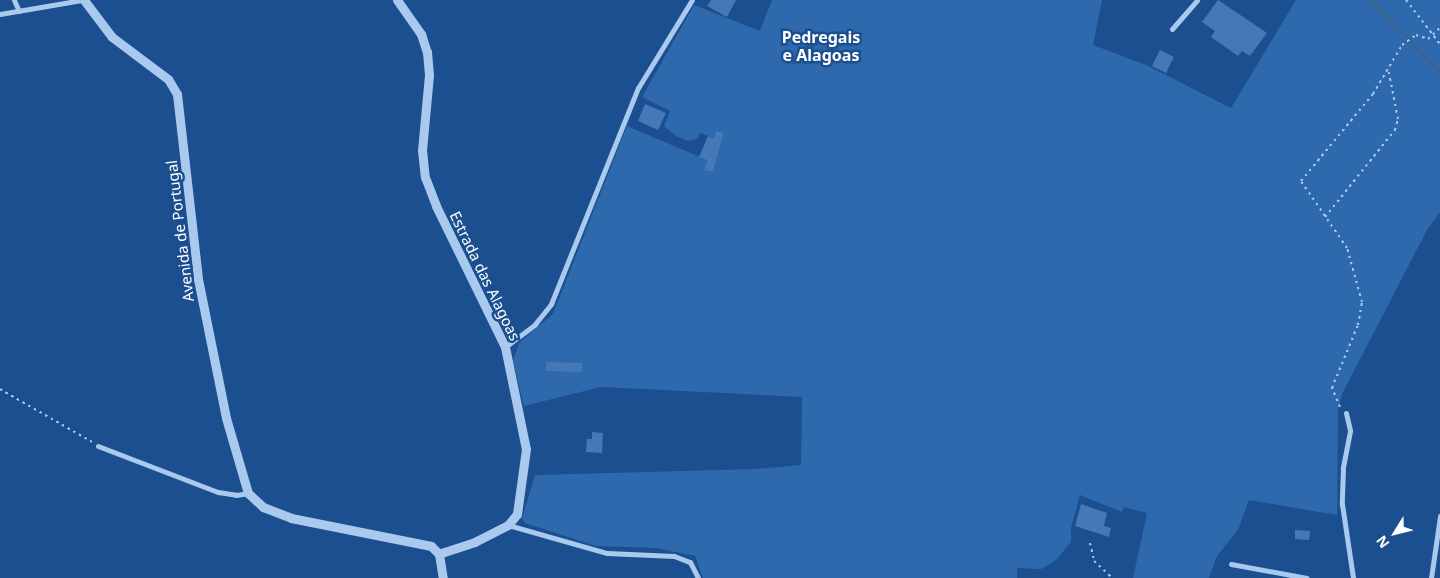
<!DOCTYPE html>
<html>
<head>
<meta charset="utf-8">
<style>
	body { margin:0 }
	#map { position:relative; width:1440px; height:578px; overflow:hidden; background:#1b4f8f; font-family:"Noto Sans",sans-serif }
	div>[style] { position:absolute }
	.green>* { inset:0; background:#2e69ad }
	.stream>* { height:3px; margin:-1.5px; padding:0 1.5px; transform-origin:1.5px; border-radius:1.5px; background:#3c6290 }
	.building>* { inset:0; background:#4478b7 }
	.path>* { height:2px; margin-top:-1px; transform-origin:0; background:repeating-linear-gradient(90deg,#a9c9ee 0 2.5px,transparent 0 6.5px) }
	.minor>* { height:5px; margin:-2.5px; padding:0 2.5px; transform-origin:2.5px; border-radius:2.5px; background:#a9c9ee }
	.tertiary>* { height:9px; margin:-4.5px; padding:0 4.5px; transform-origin:4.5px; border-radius:4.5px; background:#a9c9ee }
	span { translate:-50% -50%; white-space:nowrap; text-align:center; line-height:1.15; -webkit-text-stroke:5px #1b4f8f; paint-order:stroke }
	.street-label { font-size:15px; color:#fff }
	.neighbourhood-label { font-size:16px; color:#fff; font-weight:700 }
	.north { position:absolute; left:1370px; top:508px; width:50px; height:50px; -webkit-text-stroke:4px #1b4f8f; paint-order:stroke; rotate:234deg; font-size:14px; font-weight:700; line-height:20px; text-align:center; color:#fff }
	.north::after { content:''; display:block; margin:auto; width:18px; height:22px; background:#fff; clip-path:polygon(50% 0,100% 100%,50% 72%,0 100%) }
</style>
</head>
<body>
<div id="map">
	<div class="green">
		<i style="clip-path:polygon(772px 0,1102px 0,1093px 45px,1146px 65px,1231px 108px,1296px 0,1440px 0,1440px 212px,1427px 230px,1342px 394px,1338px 410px,1337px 515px,1249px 500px,1238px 530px,1217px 556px,1209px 578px,1133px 578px,1147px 513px,1124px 507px,1122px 512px,1080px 495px,1071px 528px,1071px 542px,1056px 560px,1041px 569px,1017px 568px,1017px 578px,703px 578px,695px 556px,656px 548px,596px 546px,525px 523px,522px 519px,535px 475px,756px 469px,801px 465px,802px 397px,601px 387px,524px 406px,513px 361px,519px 343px,553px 314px,627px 126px,707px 160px,704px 170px,713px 172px,724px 133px,716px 131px,714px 138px,700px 133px,697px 139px,688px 141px,676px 136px,664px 126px,670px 111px,642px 97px,694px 5px,760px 31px)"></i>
	</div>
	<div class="stream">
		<i style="left:1371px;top:0;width:100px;rotate:46.2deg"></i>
	</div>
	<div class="building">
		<i style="clip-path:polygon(711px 0,736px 0,727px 17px,707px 6px)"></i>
		<i style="clip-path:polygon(1218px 0,1267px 33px,1250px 56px,1242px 51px,1238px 56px,1211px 37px,1215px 31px,1202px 22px)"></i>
		<i style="clip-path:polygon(1160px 50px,1174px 57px,1166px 73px,1152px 66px)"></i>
		<i style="clip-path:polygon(645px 104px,666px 113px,658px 130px,638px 121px)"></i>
		<i style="clip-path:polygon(716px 131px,724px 133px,713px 172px,704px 170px,707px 160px,699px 157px,708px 136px,714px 138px)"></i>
		<i style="clip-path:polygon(546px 362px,582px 363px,582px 372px,546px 371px)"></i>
		<i style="clip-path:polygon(592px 432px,603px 433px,602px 453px,586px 452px,587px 439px,592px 439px)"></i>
		<i style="clip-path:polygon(1081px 504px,1107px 513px,1104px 526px,1111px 528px,1109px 537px,1075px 526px)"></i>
		<i style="clip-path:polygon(1295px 530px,1310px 531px,1309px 540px,1295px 539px)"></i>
	</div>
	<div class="path">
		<i style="left:1406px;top:0;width:56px;rotate:52.3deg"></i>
		<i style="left:1325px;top:217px;width:112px;rotate:-51.2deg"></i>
		<i style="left:1395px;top:130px;width:11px;rotate:-75deg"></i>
		<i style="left:1398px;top:119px;width:52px;rotate:-101.1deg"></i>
		<i style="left:0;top:389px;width:106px;rotate:29.9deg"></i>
		<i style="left:1340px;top:407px;width:21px;rotate:-113deg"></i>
		<i style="left:1332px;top:388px;width:68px;rotate:-67.6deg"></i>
		<i style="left:1358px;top:325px;width:23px;rotate:-80deg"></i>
		<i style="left:1362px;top:302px;width:56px;rotate:-105.5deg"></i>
		<i style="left:1347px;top:248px;width:81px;rotate:-124.5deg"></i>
		<i style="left:1301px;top:181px;width:113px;rotate:-50.4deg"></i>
		<i style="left:1373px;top:94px;width:57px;rotate:-59.4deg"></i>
		<i style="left:1402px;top:45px;width:17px;rotate:-36deg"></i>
		<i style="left:1416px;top:35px;width:13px;rotate:18deg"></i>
		<i style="left:1428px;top:39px;width:16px;rotate:-43deg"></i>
		<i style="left:1090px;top:543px;width:18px;rotate:77deg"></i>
		<i style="left:1094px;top:561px;width:25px;rotate:43deg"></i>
	</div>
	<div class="minor">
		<i style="left:14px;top:0;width:12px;rotate:66deg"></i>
		<i style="left:0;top:14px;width:83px;rotate:-9.7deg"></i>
		<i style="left:1172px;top:29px;width:38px;rotate:-49deg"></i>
		<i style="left:505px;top:347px;width:38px;rotate:-37deg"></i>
		<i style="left:535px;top:324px;width:26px;rotate:-51deg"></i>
		<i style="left:551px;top:304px;width:233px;rotate:-68.1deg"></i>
		<i style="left:638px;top:88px;width:103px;rotate:-58.5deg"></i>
		<i style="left:1346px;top:413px;width:18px;rotate:77deg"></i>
		<i style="left:1350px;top:431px;width:38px;rotate:101deg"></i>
		<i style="left:1343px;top:468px;width:36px;rotate:92deg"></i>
		<i style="left:1342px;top:504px;width:75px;rotate:81.5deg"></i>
		<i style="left:98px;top:446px;width:129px;rotate:21deg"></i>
		<i style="left:218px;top:492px;width:18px;rotate:9deg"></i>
		<i style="left:236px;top:495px;width:12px;rotate:-9deg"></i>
		<i style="left:508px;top:525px;width:103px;rotate:15.8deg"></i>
		<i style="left:607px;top:553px;width:67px;rotate:2.6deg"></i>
		<i style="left:674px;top:556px;width:17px;rotate:21deg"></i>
		<i style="left:690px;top:562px;width:18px;rotate:63deg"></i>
		<i style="left:1231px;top:564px;width:77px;rotate:10.4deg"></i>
		<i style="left:1431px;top:578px;width:63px;rotate:-81.7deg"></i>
	</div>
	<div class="tertiary">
		<i style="left:84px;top:0;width:46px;rotate:52.9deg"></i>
		<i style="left:112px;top:37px;width:70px;rotate:36.9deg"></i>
		<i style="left:168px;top:79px;width:17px;rotate:59deg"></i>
		<i style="left:177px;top:94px;width:186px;rotate:83.5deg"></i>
		<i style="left:198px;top:279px;width:142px;rotate:78.6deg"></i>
		<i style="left:226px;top:418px;width:78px;rotate:73.7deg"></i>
		<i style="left:248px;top:493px;width:21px;rotate:43deg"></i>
		<i style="left:263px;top:507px;width:30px;rotate:21deg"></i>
		<i style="left:291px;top:518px;width:143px;rotate:11.3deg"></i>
		<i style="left:431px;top:546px;width:11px;rotate:45deg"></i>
		<i style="left:439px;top:554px;width:24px;rotate:81deg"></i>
		<i style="left:397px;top:0;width:42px;rotate:54.8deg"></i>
		<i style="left:421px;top:34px;width:19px;rotate:72deg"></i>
		<i style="left:427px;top:52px;width:23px;rotate:85deg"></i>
		<i style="left:429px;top:75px;width:75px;rotate:95.3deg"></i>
		<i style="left:422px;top:150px;width:27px;rotate:84deg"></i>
		<i style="left:425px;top:177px;width:31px;rotate:69deg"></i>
		<i style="left:436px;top:206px;width:157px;rotate:63.9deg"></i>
		<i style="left:505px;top:347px;width:104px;rotate:78.4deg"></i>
		<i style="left:526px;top:449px;width:66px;rotate:97.9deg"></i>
		<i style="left:517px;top:514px;width:14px;rotate:129deg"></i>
		<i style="left:508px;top:525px;width:37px;rotate:153deg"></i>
		<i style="left:475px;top:542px;width:38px;rotate:162deg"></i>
	</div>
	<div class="street-label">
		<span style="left:180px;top:231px;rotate:-97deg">Avenida de Portugal</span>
		<span style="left:485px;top:276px;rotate:64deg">Estrada das Alagoas</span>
	</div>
	<div class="neighbourhood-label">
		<span style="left:821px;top:46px">Pedregais<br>e Alagoas</span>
	</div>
	<div class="north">N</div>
</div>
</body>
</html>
